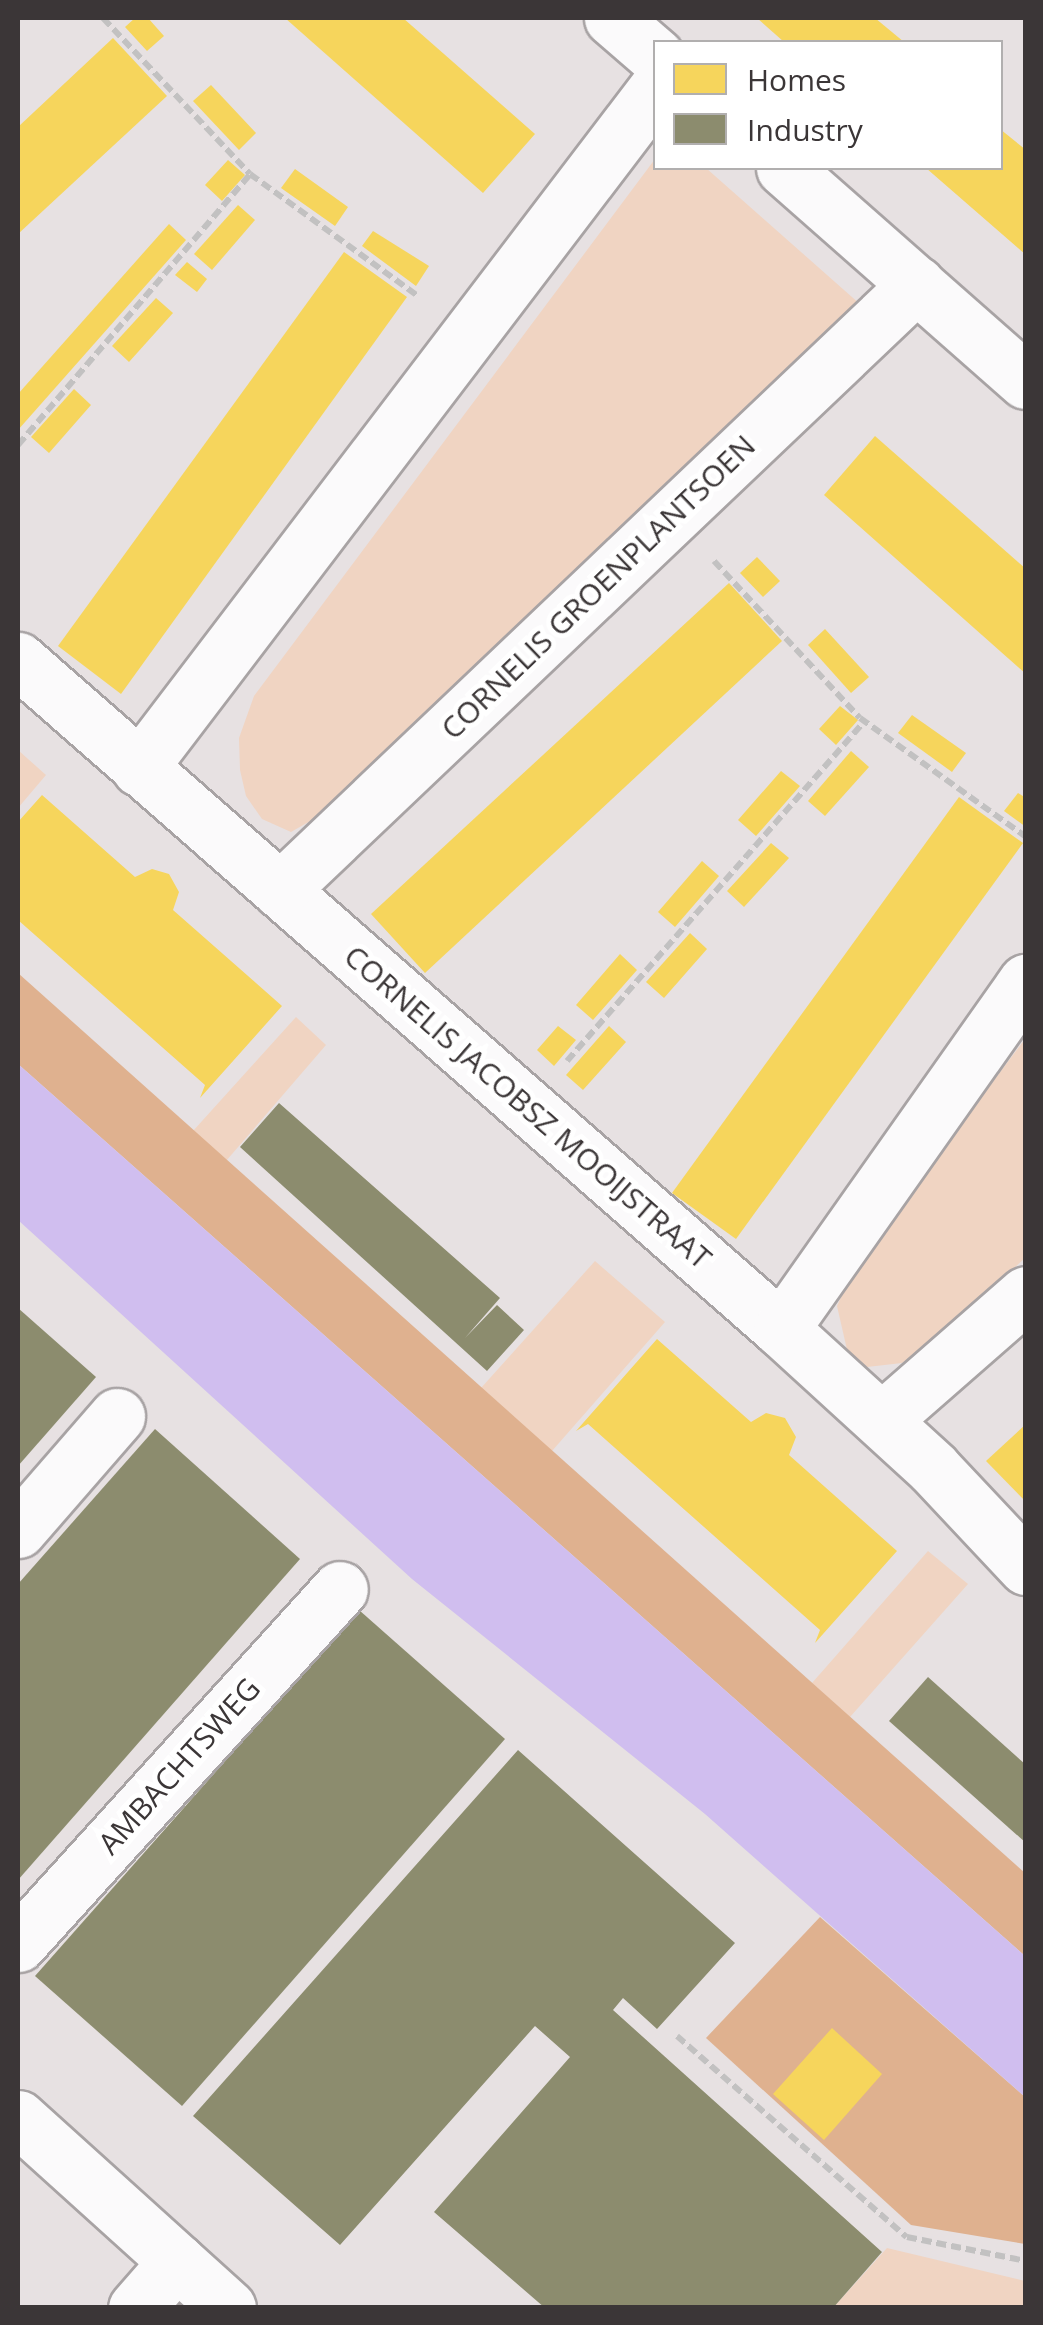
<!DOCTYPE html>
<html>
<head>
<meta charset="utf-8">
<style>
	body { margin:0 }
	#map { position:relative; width:1043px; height:2325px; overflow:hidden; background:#e7e1e2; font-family:"Open Sans",sans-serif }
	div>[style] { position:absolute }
	.green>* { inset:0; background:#f0d4c2 }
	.forest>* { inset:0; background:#dfb18f }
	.water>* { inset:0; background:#d0beef }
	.homes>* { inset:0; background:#f6d55c }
	.industry>* { inset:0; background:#8c8c6e }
	.path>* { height:6px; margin-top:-3px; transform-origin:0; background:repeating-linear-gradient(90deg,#c2c1c1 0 10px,transparent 0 15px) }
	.roads { filter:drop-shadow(2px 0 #a8a3a4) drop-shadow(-2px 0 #a8a3a4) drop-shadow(0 2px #a8a3a4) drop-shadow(0 -2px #a8a3a4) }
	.minor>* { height:55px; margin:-27.5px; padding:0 27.5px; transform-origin:27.5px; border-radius:27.5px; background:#fbfafb }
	span { translate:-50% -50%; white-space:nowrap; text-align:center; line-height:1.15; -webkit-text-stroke:10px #fff; paint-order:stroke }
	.street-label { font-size:30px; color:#3b3637 }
	.frame { position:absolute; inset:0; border:20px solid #3b3637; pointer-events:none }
	.legend { position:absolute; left:653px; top:40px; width:350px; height:130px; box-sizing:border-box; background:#fff; border:2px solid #b1afaf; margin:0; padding:12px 18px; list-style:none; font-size:30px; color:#3b3637 }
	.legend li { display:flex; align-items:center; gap:20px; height:50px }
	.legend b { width:50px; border:2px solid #b1afaf }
</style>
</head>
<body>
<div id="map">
	<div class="green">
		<i style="clip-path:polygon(655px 159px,656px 168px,706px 168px,861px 305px,326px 812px,291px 832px,262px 819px,246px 796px,240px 770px,239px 738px,254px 696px)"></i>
		<i style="clip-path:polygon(18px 750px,46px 775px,18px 808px)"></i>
		<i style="clip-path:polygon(296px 1017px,326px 1045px,226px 1161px,193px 1131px)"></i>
		<i style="clip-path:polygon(1025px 1039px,1025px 1258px,928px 1347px,902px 1363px,867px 1367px,848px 1354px,837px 1306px,857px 1262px)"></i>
		<i style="clip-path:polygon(595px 1261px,665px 1322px,552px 1451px,481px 1388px)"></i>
		<i style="clip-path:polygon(928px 1551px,968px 1584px,850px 1717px,812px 1683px)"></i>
		<i style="clip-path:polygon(887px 2248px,1025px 2281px,1025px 2307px,833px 2308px)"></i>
	</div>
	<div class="forest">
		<i style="clip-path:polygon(18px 973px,1025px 1873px,1025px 1956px,18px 1064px)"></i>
		<i style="clip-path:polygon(820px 1917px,1025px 2097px,1025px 2244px,911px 2225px,706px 2038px)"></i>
	</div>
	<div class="water">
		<i style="clip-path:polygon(18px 1064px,1025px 1956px,1025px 2097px,705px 1814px,412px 1579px,18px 1220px)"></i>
	</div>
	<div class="homes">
		<i style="clip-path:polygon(135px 18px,148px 18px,164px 36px,147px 51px,125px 27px)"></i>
		<i style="clip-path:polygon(285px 18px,403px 18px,535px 134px,483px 193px)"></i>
		<i style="clip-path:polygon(757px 18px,875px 18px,904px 42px,784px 42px)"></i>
		<i style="clip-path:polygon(113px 38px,167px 96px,18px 234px,18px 127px)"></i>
		<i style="clip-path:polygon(211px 85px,256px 133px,239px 150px,193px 101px)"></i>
		<i style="clip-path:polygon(1000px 129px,1026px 150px,1026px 255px,926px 168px,1000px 168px)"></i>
		<i style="clip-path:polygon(228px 160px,245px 175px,222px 201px,205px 185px)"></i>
		<i style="clip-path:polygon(295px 169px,348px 207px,335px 226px,281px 188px)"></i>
		<i style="clip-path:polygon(238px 205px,255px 220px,212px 270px,194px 254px)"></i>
		<i style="clip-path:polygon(169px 224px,186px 240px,18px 430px,18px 394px)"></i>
		<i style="clip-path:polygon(373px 231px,429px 266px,416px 286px,362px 246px)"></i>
		<i style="clip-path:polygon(344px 252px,407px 297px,121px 694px,58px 646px)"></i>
		<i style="clip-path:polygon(187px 262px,207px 279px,197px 292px,175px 275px)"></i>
		<i style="clip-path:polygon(156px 298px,173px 313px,129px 362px,112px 346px)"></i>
		<i style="clip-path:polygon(74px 389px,91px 405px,49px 453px,31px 437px)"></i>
		<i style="clip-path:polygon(875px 436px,1026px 569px,1026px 674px,824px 495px)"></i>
		<i style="clip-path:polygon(757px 557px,780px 581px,763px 597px,740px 573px)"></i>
		<i style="clip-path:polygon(729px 583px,782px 641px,425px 973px,371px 914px)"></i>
		<i style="clip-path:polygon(825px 629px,869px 677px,851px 693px,808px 645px)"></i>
		<i style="clip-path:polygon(840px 706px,858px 720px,836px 745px,819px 729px)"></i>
		<i style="clip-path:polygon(912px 715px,966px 753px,952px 772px,898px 733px)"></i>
		<i style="clip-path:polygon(851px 751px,869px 767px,825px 816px,808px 801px)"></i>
		<i style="clip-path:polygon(781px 771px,800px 786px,756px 836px,738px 820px)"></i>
		<i style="clip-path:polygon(1018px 793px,1026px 798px,1026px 827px,1004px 811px)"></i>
		<i style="clip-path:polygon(42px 795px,135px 877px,152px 869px,169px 874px,179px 892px,173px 910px,282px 1006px,200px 1098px,205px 1085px,18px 920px,18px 822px)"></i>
		<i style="clip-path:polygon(959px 797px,1023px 843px,736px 1239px,672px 1193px)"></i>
		<i style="clip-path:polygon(771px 843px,789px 858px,744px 907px,727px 891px)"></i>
		<i style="clip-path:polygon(702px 861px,719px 876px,675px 927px,658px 912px)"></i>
		<i style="clip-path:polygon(690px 933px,707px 949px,664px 998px,646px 982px)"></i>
		<i style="clip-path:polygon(620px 954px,637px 970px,593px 1020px,576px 1005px)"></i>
		<i style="clip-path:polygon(558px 1026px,576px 1040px,554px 1066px,537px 1050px)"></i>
		<i style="clip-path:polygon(609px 1026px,626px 1042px,583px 1090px,566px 1075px)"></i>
		<i style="clip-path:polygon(657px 1339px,751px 1422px,766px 1413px,785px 1418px,796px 1437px,789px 1455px,897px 1551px,815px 1643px,820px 1630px,588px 1424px,576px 1431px)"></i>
		<i style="clip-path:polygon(1026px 1424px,1026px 1502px,986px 1461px)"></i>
		<i style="clip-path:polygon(832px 2028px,882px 2074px,824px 2140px,773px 2094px)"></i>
	</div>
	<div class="industry">
		<i style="clip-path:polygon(279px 1103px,500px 1298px,465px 1338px,497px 1305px,524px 1330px,487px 1371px,240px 1147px)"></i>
		<i style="clip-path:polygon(18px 1308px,96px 1377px,18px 1466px)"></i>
		<i style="clip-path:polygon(155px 1429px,300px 1559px,18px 1880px,18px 1584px)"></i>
		<i style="clip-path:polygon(359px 1610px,505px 1739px,182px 2106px,35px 1976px)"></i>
		<i style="clip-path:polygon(928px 1677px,1026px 1765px,1026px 1843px,889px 1721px)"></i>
		<i style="clip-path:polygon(518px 1750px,735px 1943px,657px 2029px,623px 1998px,613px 2010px,882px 2252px,833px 2308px,545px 2308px,434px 2212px,570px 2057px,535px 2026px,340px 2245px,193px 2116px)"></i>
	</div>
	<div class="path">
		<i style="left:103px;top:18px;width:214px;rotate:46.7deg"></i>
		<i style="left:250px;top:174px;width:209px;rotate:36deg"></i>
		<i style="left:18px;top:445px;width:357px;rotate:-49.4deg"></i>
		<i style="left:714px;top:561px;width:214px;rotate:47.1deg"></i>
		<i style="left:860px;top:718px;width:204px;rotate:35.6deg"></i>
		<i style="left:567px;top:1061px;width:452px;rotate:-48.8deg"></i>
		<i style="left:677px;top:2036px;width:305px;rotate:41.2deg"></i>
		<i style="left:907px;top:2237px;width:121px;rotate:11.4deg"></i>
	</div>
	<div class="roads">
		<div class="minor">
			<i style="left:612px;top:18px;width:58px;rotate:40.8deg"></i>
			<i style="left:784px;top:168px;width:322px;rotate:41.4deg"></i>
			<i style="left:18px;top:660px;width:1015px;rotate:41.24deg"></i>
			<i style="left:781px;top:1329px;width:206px;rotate:42.4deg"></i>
			<i style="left:933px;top:1468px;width:136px;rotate:46.8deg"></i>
			<i style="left:139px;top:768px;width:853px;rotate:-52.71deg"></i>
			<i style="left:280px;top:890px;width:879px;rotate:-43.57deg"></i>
			<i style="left:781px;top:1329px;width:425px;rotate:-54.8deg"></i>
			<i style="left:882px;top:1420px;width:191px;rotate:-41.2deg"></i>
			<i style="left:18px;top:1530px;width:151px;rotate:-49deg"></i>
			<i style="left:18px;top:1944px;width:479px;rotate:-47.8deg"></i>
			<i style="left:18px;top:2118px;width:283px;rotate:42.1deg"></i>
			<i style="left:136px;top:2308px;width:62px;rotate:-48.9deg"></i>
		</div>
	</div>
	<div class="street-label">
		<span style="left:598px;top:587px;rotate:-44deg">CORNELIS GROENPLANTSOEN</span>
		<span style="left:528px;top:1107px;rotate:41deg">CORNELIS JACOBSZ MOOIJSTRAAT</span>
		<span style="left:179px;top:1766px;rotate:-48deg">AMBACHTSWEG</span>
	</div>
	<div class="frame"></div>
	<ul class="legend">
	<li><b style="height:28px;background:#f6d55c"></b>Homes</li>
	<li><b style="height:28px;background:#8c8c6e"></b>Industry</li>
	</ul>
</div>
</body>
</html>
